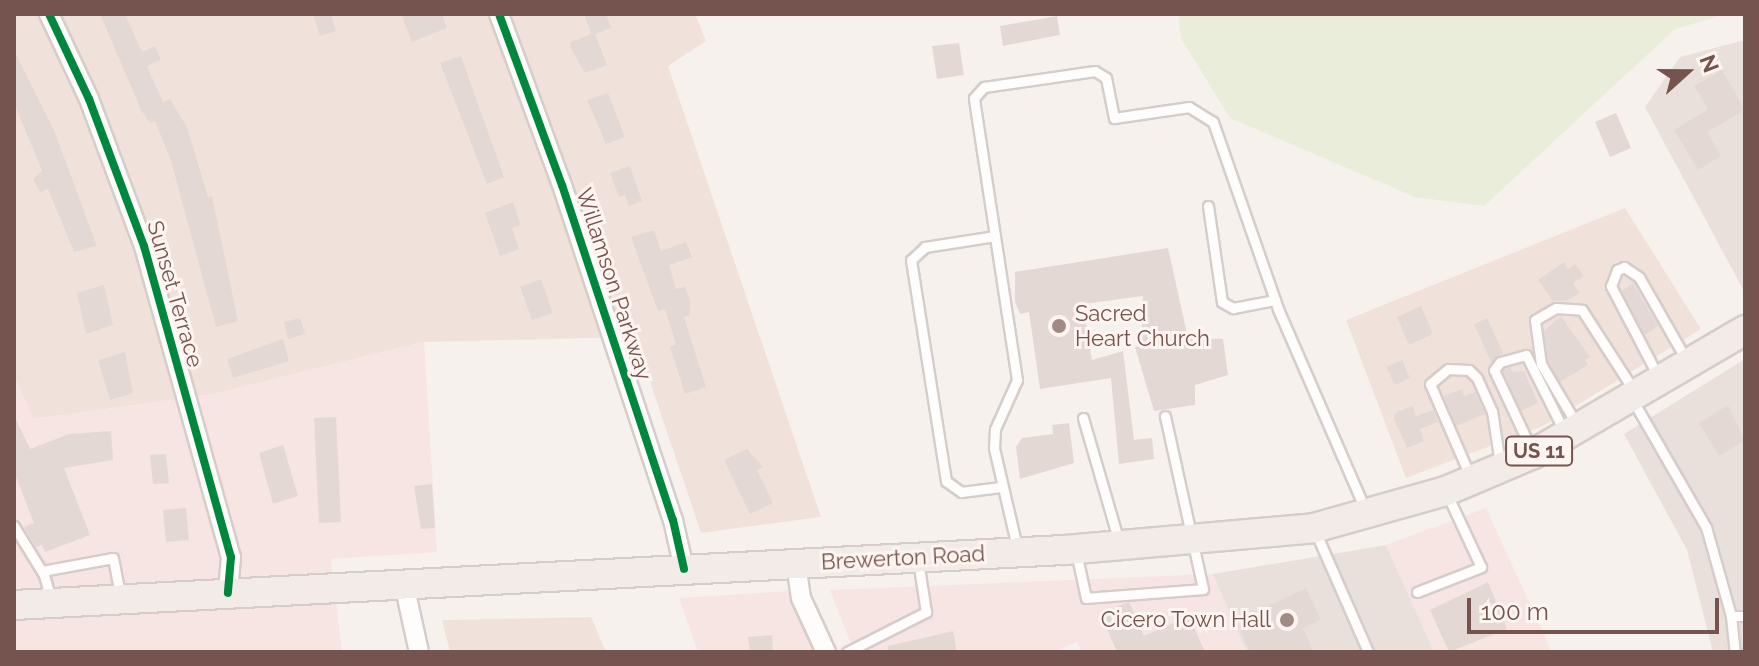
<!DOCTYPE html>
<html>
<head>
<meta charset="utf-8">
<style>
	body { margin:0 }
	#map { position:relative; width:1759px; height:666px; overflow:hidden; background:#f7f1ed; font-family:Raleway,sans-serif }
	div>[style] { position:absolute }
	.residential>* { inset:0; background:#f0e2db }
	.commercial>* { inset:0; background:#f6e5e2 }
	.industrial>* { inset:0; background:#e9e0dc }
	.green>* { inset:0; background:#e9edd9 }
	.building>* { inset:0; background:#e4d8d5 }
	.roads { filter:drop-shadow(2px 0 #d6cdca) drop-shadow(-2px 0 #d6cdca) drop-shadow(0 2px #d6cdca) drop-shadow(0 -2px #d6cdca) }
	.service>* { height:9px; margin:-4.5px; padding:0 4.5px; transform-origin:4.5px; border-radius:4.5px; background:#fefdfc }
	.minor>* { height:18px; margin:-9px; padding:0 9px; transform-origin:9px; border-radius:9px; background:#fefdfc }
	.primary>* { height:28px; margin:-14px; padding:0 14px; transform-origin:14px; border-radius:14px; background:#f2ebe7 }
	.cycleway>* { height:8px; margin:-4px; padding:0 4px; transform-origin:4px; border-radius:4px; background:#00873e }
	.dots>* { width:22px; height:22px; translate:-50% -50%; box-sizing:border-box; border:4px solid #fef5f0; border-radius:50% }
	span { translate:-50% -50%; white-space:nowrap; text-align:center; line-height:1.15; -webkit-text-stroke:6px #fef5f0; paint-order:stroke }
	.shield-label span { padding:2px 6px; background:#fef5f0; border:2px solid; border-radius:6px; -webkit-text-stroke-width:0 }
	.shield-label { font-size:20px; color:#75534e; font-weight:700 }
	.street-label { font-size:22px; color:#75534e }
	.poi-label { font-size:22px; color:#75534e }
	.left { translate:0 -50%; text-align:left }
	.right { translate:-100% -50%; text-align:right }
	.frame { position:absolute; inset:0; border:16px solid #75534e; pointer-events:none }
	.north { position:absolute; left:1647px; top:32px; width:80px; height:80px; -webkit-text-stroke:6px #fef5f0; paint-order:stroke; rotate:69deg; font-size:22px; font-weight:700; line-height:32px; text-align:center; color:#75534e }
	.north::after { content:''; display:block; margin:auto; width:28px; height:36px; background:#75534e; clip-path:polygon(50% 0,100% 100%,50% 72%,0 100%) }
	.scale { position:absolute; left:1467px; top:598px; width:252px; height:36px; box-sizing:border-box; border:4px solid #75534e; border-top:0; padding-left:10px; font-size:24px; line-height:28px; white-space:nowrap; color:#75534e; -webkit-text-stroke:6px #fef5f0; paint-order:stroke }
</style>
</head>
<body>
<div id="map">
	<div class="residential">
		<i style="clip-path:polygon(14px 14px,695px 14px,706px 41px,668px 66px,821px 517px,701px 533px,635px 337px,424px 342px,214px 394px,33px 419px,14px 376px)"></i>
		<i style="clip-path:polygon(1625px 208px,1701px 329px,1543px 426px,1406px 478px,1346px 320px)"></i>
		<i style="clip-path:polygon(591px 617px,606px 652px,450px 652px,442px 620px)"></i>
	</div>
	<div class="commercial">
		<i style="clip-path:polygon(424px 342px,437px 552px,331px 559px,342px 652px,14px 652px,14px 376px,34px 419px,214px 394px)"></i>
		<i style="clip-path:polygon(1486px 508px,1552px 652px,1434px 652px,1386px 545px)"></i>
		<i style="clip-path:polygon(1213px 574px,1247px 652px,1082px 652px,1077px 642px,1055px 652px,854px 652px,830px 590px)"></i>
		<i style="clip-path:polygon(792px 591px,820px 652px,698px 652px,679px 598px)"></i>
	</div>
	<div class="industrial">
		<i style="clip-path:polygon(1745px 40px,1745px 293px,1645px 107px,1680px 57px)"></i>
		<i style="clip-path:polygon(1745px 359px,1745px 652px,1713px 652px,1687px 550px,1624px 434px)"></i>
		<i style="clip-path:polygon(1386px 545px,1434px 652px,1247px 652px,1213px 574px)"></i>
	</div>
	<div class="green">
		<i style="clip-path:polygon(1178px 14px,1727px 14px,1675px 29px,1484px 206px,1415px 197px,1230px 118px,1181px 38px)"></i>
	</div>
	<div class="building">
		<i style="clip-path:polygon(100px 14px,125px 14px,142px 52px,155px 46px,161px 60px,147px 66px,163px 102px,170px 99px,187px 127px,208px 197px,212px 196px,238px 321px,216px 327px,171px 161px,155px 121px,150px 123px,141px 110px)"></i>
		<i style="clip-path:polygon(313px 14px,331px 14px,336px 31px,320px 36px)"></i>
		<i style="clip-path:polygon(401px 14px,442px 14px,447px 28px,412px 42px)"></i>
		<i style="clip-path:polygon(584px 14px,606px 14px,611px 28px,595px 34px,607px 65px,585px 73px,570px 47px,571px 42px,591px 34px)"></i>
		<i style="clip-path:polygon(1057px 16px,1060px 35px,1003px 46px,1000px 26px)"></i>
		<i style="clip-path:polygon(959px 43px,964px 75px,937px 79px,932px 46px)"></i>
		<i style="clip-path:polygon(14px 50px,54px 130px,97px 246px,74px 252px,48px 189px,40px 192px,33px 179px,42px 171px,14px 103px)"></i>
		<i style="clip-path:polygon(461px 56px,504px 177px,487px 184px,440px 63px)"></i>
		<i style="clip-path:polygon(1722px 70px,1745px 110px,1707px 132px,1721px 156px,1698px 170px,1674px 130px,1708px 109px,1694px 86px)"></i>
		<i style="clip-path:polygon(608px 93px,625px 137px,606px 144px,587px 100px)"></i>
		<i style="clip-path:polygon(1616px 113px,1631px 148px,1610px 157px,1595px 122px)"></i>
		<i style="clip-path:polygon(630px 166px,642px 201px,629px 206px,625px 195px,619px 197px,610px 173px)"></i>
		<i style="clip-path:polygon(513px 202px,521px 225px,512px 228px,519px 249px,500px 256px,485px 213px)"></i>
		<i style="clip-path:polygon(654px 230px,661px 251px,686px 242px,692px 257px,669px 265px,676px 289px,685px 287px,690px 300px,690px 315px,684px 317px,706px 387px,685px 394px,670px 347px,676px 344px,665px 309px,658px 311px,631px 237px)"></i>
		<i style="clip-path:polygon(1168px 248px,1188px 338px,1223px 339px,1228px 375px,1195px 385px,1195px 405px,1154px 411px,1135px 347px,1141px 345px,1143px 296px,1083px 304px,1092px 360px,1123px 351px,1134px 440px,1152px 438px,1154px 459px,1119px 464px,1111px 378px,1040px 389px,1029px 312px,1020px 314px,1015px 302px,1015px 272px)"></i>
		<i style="clip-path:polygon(1564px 262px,1568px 269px,1575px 264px,1584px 276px,1573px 283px,1580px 293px,1566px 301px,1553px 301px,1538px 280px)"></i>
		<i style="clip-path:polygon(541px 279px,553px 313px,532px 320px,520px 287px)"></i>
		<i style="clip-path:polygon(1633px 283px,1658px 326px,1645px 335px,1622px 291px)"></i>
		<i style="clip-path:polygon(104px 285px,113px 325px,86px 334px,77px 293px)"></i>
		<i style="clip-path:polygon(1421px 306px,1433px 334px,1409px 345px,1397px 317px)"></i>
		<i style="clip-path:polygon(1561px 316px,1590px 357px,1585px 360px,1588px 365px,1560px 382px,1548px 361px,1544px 331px)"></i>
		<i style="clip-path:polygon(300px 318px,305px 334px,288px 339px,284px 322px)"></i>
		<i style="clip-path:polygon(1487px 318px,1503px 353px,1491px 362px,1474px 324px)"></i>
		<i style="clip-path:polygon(283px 339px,289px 361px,233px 378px,227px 359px)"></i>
		<i style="clip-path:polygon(125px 352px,133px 393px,110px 400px,98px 360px)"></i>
		<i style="clip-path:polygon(1402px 360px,1410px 378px,1395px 385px,1386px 367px)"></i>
		<i style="clip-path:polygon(1510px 367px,1512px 372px,1524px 371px,1538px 403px,1521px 411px,1503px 371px)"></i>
		<i style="clip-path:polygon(1462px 389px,1464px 396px,1475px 392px,1485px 414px,1456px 426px,1444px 396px)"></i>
		<i style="clip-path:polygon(1728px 405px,1745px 440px,1719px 456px,1699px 423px)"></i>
		<i style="clip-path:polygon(1413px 406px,1416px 416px,1433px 410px,1438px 422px,1420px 429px,1424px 441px,1407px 448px,1394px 419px,1396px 412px)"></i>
		<i style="clip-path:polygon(14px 415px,30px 449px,69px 434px,111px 431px,113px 460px,64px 468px,90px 535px,45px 552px,42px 545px,36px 547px,24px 527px,34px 523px,14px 472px)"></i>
		<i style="clip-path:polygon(336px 417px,341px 522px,319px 523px,314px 418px)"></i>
		<i style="clip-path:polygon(1069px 423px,1074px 463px,1020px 479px,1016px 447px,1022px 438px,1053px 434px,1052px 425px)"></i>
		<i style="clip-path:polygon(283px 445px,298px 496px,273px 504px,259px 453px)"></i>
		<i style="clip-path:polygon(747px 449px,763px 467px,757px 470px,773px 503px,750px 514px,724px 460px)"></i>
		<i style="clip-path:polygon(166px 454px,169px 483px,153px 484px,150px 455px)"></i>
		<i style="clip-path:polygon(432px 484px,435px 528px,421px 529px,414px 486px)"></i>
		<i style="clip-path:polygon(186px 508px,189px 540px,166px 542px,163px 510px)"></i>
		<i style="clip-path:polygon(1488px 582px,1507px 629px,1449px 652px,1430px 610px)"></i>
		<i style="clip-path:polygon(1306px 588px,1321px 620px,1303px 628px,1314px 652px,1249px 650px,1239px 627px,1253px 620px,1250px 614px)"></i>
		<i style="clip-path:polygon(1129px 602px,1144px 636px,1189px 616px,1205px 652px,1117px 652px,1100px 613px)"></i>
		<i style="clip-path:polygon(953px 631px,957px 652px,888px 652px,888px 646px)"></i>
		<i style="clip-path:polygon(772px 635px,773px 652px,750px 652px,748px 637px)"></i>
	</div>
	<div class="roads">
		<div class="service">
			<i style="left:1208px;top:206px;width:97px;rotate:81.7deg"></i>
			<i style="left:1222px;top:302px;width:13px;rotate:29deg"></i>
			<i style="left:1233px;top:308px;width:43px;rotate:-10.8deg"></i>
			<i style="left:995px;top:236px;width:71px;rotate:171.1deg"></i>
			<i style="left:925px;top:247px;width:19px;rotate:137deg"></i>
			<i style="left:911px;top:260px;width:224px;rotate:81deg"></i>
			<i style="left:946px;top:481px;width:19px;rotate:36deg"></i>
			<i style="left:961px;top:492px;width:40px;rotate:-7.1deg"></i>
			<i style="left:1659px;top:378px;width:104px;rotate:-117.6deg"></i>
			<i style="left:1611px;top:286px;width:17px;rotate:-69deg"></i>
			<i style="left:1617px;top:270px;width:8px;rotate:-23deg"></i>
			<i style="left:1624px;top:267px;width:18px;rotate:34deg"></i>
			<i style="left:1639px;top:277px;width:97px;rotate:60.3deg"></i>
			<i style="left:1632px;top:399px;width:148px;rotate:60deg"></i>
			<i style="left:1706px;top:527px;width:92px;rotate:74.3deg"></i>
			<i style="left:1731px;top:616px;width:36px;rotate:84deg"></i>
			<i style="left:1083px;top:418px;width:129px;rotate:73.8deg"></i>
			<i style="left:1577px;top:425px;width:71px;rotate:-120.5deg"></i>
			<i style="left:1541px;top:364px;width:44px;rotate:-97.8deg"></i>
			<i style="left:1535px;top:320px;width:24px;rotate:-30deg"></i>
			<i style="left:1556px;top:308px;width:26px;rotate:4deg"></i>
			<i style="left:1582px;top:310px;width:94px;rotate:57.2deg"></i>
			<i style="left:1532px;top:451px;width:89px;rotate:-115.1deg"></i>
			<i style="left:1494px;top:370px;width:10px;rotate:-53deg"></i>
			<i style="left:1500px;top:362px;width:27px;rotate:-15deg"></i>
			<i style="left:1526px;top:355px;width:85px;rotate:63.4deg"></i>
			<i style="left:1470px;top:476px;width:100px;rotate:-113.5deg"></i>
			<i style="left:1430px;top:384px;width:23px;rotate:-40deg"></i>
			<i style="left:1448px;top:369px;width:21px;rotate:3deg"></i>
			<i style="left:1469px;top:370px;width:11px;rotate:45deg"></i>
			<i style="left:1477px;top:378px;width:36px;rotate:66deg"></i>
			<i style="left:1492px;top:411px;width:54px;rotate:81.4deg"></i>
			<i style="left:14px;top:526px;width:57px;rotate:58.5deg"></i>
			<i style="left:44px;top:575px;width:25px;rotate:74deg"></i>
			<i style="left:1315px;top:531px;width:132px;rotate:66.3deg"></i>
			<i style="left:1017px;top:547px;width:102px;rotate:-103.1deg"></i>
			<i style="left:994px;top:448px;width:19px;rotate:-87deg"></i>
			<i style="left:995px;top:429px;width:54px;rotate:-65.8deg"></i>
			<i style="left:1017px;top:380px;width:285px;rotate:-98.7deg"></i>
			<i style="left:974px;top:98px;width:15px;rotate:-48deg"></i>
			<i style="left:984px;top:87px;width:112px;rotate:-8.2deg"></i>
			<i style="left:1095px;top:71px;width:13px;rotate:32deg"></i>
			<i style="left:1106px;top:78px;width:41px;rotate:78.7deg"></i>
			<i style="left:1114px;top:118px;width:76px;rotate:-8.3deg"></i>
			<i style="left:1189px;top:107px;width:28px;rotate:32deg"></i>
			<i style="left:1213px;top:122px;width:198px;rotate:70.8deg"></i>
			<i style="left:1278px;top:309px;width:220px;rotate:66.5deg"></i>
			<i style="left:1076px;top:552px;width:47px;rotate:77.7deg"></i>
			<i style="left:1086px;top:598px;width:117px;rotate:-4.4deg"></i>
			<i style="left:1203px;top:589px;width:177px;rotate:-102.4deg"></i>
			<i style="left:42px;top:571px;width:72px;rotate:-10.4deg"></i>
			<i style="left:113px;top:558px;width:37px;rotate:79deg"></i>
			<i style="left:1417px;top:592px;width:69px;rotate:-21.3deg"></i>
			<i style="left:1481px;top:567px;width:81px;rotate:-115deg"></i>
			<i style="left:1731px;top:616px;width:14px"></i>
			<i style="left:847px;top:652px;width:89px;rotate:-26.9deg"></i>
			<i style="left:926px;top:612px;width:52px;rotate:-98.9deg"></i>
		</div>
		<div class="minor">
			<i style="left:49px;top:14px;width:94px;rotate:64.8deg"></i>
			<i style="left:89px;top:99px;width:157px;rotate:69.5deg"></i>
			<i style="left:144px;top:246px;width:323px;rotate:74.4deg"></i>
			<i style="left:231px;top:557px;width:36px;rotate:95deg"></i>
			<i style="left:499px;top:14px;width:182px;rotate:69.8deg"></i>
			<i style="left:562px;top:185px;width:353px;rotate:71.7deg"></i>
			<i style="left:673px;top:520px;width:50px;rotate:77.3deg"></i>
			<i style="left:796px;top:563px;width:35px;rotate:82deg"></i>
			<i style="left:801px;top:598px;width:60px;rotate:65.2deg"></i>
			<i style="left:404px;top:584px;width:70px;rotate:77.6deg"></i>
		</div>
		<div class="primary">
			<i style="left:14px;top:605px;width:1052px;rotate:-3deg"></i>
			<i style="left:1065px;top:550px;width:250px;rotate:-5deg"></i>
			<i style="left:1314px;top:528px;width:137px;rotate:-15.7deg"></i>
			<i style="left:1446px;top:491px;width:95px;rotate:-23deg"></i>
			<i style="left:1533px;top:454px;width:246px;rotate:-30.3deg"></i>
		</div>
	</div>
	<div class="cycleway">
		<i style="left:49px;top:14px;width:94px;rotate:64.8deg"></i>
		<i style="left:89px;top:99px;width:157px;rotate:69.5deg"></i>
		<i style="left:144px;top:246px;width:323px;rotate:74.4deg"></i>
		<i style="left:231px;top:557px;width:36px;rotate:95deg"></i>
		<i style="left:499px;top:14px;width:182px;rotate:69.8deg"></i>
		<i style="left:562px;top:185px;width:353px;rotate:71.7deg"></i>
		<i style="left:673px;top:520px;width:50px;rotate:77.3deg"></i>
	</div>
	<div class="dots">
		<i style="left:1059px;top:326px;background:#a28a86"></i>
		<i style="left:1287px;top:620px;background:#a28a86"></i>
	</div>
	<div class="shield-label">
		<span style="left:1539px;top:451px">US 11</span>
	</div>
	<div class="street-label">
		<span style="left:614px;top:284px;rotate:72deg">Willamson Parkway</span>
		<span style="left:175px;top:294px;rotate:74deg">Sunset Terrace</span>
		<span style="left:903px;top:558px;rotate:-3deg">Brewerton Road</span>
	</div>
	<div class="poi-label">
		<span class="left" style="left:1075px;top:326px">Sacred<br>Heart Church</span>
		<span class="right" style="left:1271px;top:620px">Cicero Town Hall</span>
	</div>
	<div class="frame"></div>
	<div class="north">N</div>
	<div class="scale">100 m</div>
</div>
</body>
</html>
